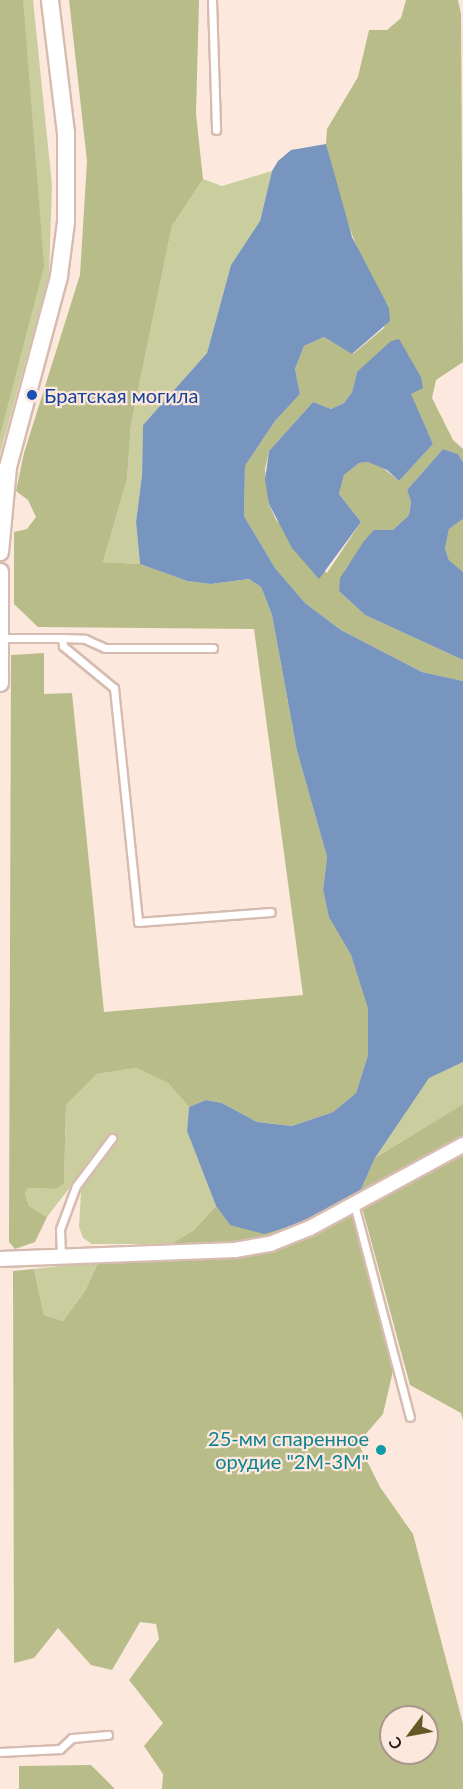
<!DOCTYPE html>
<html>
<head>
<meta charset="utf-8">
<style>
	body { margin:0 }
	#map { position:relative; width:463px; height:1789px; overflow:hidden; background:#fde8de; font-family:Lato,sans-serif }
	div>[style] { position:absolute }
	.green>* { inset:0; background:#cace9f }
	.forest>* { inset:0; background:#b7bc88 }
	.water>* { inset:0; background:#7795be }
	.roads { filter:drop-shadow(2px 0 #d6bcb0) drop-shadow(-2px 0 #d6bcb0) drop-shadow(0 2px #d6bcb0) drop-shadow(0 -2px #d6bcb0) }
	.service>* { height:7px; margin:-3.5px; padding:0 3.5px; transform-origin:3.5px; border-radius:3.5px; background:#fff }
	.minor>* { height:14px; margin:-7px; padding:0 7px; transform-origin:7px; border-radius:7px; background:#fff }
	.tertiary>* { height:16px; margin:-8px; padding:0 8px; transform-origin:8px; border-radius:8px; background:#fff }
	.dots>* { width:16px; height:16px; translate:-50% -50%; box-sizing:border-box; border:3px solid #fde8de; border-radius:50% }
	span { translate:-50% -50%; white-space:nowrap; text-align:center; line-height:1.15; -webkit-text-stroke:4.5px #fde8de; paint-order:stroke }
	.transit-label { font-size:20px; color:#164399 }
	.left { translate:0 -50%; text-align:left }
	.culture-label { font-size:20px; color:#0d838f }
	.right { translate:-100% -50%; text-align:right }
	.north { position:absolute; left:379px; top:1705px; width:60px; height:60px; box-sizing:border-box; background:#fde8de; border:2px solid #a7968e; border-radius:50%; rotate:238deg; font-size:16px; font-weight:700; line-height:24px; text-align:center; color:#251c17 }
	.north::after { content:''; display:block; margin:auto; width:21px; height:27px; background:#645926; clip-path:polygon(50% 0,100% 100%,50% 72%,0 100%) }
</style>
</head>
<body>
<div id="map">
	<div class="green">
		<i style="clip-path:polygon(0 0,33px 0,52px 185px,49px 276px,0 454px)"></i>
		<i style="clip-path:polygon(272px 171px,260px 221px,231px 265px,207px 353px,143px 425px,142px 475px,136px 522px,140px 564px,103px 562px,127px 479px,131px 424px,172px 226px,203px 179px,222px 186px)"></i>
		<i style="clip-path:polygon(463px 1062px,463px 1104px,375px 1158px,429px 1077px)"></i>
		<i style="clip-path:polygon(136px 1068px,168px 1083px,189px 1107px,187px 1131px,216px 1206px,194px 1230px,171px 1244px,92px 1244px,83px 1238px,79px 1227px,81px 1192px,71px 1186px,47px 1217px,29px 1206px,25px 1193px,28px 1188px,56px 1189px,64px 1182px,66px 1105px,97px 1074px)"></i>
		<i style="clip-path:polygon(99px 1261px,85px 1291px,63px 1321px,44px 1315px,34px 1269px)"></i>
	</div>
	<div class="forest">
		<i style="clip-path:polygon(0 0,23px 0,44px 266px,0 435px)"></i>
		<i style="clip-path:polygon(69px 0,199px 0,196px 114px,203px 179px,172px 226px,131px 424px,127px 479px,103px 562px,140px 564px,187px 581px,211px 584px,249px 579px,261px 587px,272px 615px,297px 751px,327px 857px,323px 890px,329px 916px,351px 955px,369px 1008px,368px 1055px,356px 1093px,333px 1112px,292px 1126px,257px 1122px,222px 1103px,206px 1100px,189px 1107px,168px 1083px,136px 1068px,97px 1074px,66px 1105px,64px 1183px,56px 1189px,28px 1188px,25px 1193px,29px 1206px,47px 1217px,35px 1242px,15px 1249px,9px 1242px,11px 655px,44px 653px,44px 694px,72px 693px,104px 1012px,303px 995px,254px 629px,38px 627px,14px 604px,14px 532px,27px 529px,36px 517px,28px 500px,16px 491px,24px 453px,80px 275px,87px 161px)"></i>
		<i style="clip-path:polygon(evenodd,406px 0,458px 0,461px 14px,463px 362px,436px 380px,432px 398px,453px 440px,463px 449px,463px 462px,458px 454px,443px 449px,407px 490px,411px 502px,409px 515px,393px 530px,374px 530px,345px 570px,339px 591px,365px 615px,463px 660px,463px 681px,422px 672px,341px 630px,305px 603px,275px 568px,244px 516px,245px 466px,275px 421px,300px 394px,295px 369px,304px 346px,324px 337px,353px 354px,384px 328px,389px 308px,366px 271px,339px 200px,326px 144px,327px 129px,358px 77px,369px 30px,387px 30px,401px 18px,406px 0,357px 372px,410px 394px,433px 444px,399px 481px,378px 464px,368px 462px,359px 463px,344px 475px,339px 494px,361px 522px,327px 573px,276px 520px,269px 504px,265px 469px,269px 451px,313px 402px,331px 409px,344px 403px,352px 392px,357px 372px)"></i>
		<i style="clip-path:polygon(463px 519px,463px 572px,449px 560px,445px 549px,449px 529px)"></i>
		<i style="clip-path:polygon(463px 1104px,463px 1140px,358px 1196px,375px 1158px)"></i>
		<i style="clip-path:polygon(463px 1151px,463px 1420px,461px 1413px,410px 1385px,362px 1207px)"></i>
		<i style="clip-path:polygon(216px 1206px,230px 1225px,312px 1220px,270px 1240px,234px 1246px,171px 1244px,194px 1230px)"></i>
		<i style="clip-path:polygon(evenodd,351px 1212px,393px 1371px,383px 1414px,358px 1443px,380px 1487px,413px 1534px,463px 1724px,463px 1789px,162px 1789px,163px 1774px,144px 1746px,163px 1723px,129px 1680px,159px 1639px,156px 1624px,140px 1622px,112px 1670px,91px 1665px,58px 1628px,34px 1658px,14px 1663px,13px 1271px,34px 1269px,44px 1315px,63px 1321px,85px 1291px,99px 1261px,239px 1254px,351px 1212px,391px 1717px,427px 1717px,427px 1753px,391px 1753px,391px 1717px)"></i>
		<i style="clip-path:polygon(91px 1765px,115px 1789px,19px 1789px,19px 1766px)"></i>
	</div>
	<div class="water">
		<i style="clip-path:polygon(326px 144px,352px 237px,389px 308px,390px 321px,352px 354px,324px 337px,304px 346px,295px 369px,300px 394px,275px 421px,245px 466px,244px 516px,275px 568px,305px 603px,341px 630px,422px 672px,463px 681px,463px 1062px,429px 1078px,375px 1158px,358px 1196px,312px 1220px,264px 1234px,230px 1225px,216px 1206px,187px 1131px,189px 1107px,206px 1100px,222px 1103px,257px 1122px,292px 1126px,333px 1112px,356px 1093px,368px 1055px,368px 1008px,351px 955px,329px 917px,323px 890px,327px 857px,297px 751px,272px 615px,261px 587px,249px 579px,211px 584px,187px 581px,140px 564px,136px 522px,142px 475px,143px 425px,207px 353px,231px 265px,260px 221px,272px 171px,278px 161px,291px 150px)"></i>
		<i style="clip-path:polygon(399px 339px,421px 377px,423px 388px,411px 394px,433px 444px,399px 481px,387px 470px,368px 462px,359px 463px,344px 475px,339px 494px,361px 522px,319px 579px,292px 548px,269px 504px,265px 480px,269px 451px,313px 402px,331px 409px,344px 403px,352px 392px,357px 372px,391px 341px)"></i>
		<i style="clip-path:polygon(443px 449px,458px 454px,463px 462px,463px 519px,449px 529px,445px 549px,449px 560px,463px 572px,463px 660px,365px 615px,339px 591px,340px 578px,364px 541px,374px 530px,393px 530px,409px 515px,411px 502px,407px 490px)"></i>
	</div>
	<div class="roads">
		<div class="service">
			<i style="left:212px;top:0;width:130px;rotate:88.2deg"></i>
			<i style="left:0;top:638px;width:62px"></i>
			<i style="left:62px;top:638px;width:8px;rotate:83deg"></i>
			<i style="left:63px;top:646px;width:66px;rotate:39.5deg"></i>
			<i style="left:114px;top:688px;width:235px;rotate:84.1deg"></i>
			<i style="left:138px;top:922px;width:133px;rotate:-4.3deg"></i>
			<i style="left:62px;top:638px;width:23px;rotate:2deg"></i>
			<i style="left:85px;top:639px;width:22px;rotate:24deg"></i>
			<i style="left:105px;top:648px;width:108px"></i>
			<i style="left:354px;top:1204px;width:220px;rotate:75.3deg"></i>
			<i style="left:61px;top:1257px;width:28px;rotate:-92deg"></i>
			<i style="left:60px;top:1229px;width:46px;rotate:-69.6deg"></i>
			<i style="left:76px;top:1186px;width:60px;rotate:-53.1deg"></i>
			<i style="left:0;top:1752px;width:60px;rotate:-2.9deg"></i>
			<i style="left:60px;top:1749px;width:16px;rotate:-43deg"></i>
			<i style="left:72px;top:1738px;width:36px;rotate:-5deg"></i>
		</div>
		<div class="minor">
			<i style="left:0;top:1259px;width:235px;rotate:-2.2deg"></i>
			<i style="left:235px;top:1250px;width:36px;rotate:-10deg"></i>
			<i style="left:270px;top:1244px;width:43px;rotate:-21.8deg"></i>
			<i style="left:310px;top:1228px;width:174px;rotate:-28.5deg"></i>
		</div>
		<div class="tertiary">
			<i style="left:0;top:552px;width:85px;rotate:-84.6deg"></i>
			<i style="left:8px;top:467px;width:198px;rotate:-75deg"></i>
			<i style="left:59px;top:276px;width:54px;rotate:-82.6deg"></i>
			<i style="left:66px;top:222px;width:89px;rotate:-90deg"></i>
			<i style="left:66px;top:133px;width:134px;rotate:-96.9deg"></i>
			<i style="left:0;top:572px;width:111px;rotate:90deg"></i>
		</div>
	</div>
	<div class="dots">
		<i style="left:32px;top:395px;background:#1a4fb4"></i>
		<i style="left:381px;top:1450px;background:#0f9aa8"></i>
	</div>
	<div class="transit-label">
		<span class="left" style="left:44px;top:395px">Братская могила</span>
	</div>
	<div class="culture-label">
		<span class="right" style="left:369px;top:1450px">25-мм спаренное<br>орудие "2М-3М"</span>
	</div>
	<div class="north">С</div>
</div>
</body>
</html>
